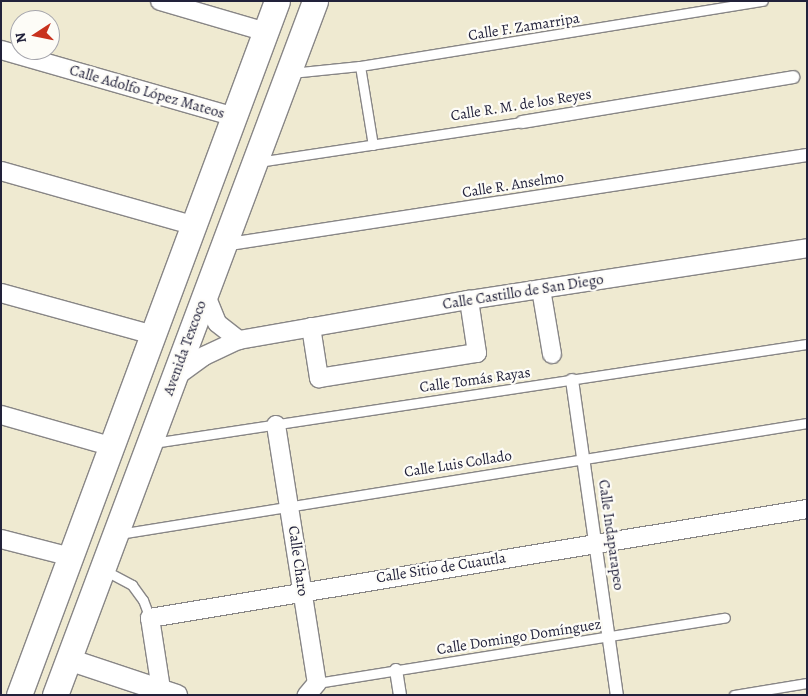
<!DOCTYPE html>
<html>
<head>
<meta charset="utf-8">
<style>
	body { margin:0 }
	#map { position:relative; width:808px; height:696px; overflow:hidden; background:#efead1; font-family:Alegreya,serif }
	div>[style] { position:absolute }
	.roads { filter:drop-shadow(1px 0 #888686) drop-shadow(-1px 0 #888686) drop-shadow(0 1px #888686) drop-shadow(0 -1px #888686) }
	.service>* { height:9px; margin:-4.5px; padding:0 4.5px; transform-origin:4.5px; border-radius:4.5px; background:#fff }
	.pedestrian>* { height:12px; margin:-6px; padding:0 6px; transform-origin:6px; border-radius:6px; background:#fff }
	.minor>* { height:18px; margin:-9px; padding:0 9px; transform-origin:9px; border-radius:9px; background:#fff }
	.tertiary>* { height:21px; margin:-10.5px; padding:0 10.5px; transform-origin:10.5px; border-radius:10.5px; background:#fff }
	.secondary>* { height:25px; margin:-12.5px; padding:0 12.5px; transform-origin:12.5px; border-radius:12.5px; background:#fff }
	span { translate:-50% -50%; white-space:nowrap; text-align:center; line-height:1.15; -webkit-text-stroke:4.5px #fdfcf7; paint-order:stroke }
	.street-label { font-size:15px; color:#22223b }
	.frame { position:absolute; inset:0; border:2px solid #22223b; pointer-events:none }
	.north { position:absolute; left:10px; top:10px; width:50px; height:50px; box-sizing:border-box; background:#fdfcf7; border:1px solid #a5a5ac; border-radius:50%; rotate:259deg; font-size:14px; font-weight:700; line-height:20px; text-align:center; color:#22223b }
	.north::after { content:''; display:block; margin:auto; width:18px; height:22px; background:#c8321e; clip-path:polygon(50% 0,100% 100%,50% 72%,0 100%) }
</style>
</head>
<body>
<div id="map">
	<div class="roads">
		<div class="service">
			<i style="left:360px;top:66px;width:80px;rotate:80.7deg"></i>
			<i style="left:291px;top:73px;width:69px;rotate:-5.8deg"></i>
			<i style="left:360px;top:66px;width:408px;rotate:-9.2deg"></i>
			<i style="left:258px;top:162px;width:267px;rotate:-8.6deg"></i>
			<i style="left:153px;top:443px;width:661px;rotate:-8.61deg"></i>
			<i style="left:119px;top:534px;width:697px;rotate:-9.16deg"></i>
			<i style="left:104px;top:570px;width:32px;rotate:28deg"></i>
			<i style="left:132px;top:585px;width:19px;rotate:54deg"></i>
			<i style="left:143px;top:600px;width:19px;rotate:69deg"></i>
			<i style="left:317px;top:683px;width:413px;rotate:-9.1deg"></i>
			<i style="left:734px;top:695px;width:74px;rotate:-9.3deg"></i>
		</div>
		<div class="pedestrian">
			<i style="left:522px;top:122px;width:275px;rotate:-9.4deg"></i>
			<i style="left:223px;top:245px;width:591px;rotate:-8.76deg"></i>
			<i style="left:572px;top:380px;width:318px;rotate:81.9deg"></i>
			<i style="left:396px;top:670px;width:25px;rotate:81deg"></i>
		</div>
		<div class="minor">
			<i style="left:160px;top:1px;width:110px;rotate:16.3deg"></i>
			<i style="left:1px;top:50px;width:243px;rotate:16deg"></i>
			<i style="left:1px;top:171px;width:202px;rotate:15.8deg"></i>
			<i style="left:541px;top:289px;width:66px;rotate:80.4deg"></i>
			<i style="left:1px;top:293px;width:158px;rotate:15.4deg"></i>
			<i style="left:205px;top:293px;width:32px;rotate:68deg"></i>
			<i style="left:217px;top:323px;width:28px;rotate:38deg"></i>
			<i style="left:311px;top:327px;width:52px;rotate:81.1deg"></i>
			<i style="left:319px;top:378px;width:160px;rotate:-9deg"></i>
			<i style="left:477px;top:353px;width:54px;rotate:-98.6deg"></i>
			<i style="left:174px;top:378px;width:37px;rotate:-36deg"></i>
			<i style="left:204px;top:356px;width:38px;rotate:-25deg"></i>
			<i style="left:239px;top:340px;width:233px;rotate:-9.9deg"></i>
			<i style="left:469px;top:300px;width:342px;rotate:-8.7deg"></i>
			<i style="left:1px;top:415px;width:116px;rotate:15.9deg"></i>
			<i style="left:276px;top:425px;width:261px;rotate:81deg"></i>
			<i style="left:317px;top:683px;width:16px;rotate:130deg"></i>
			<i style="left:1px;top:539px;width:72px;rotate:14.4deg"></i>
			<i style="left:161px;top:689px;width:72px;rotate:-98.8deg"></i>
			<i style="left:150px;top:618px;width:666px;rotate:-9.42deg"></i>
		</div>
		<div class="tertiary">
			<i style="left:68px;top:659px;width:114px;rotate:18.4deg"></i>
		</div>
		<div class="secondary">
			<i style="left:19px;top:695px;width:740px;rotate:-69.61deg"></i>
			<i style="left:55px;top:695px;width:741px;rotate:-69.46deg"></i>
		</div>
	</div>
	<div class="street-label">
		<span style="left:524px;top:27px;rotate:-9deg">Calle F. Zamarripa</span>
		<span style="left:147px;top:92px;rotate:16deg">Calle Adolfo López Mateos</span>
		<span style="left:521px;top:105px;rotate:-9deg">Calle R. M. de los Reyes</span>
		<span style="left:513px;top:185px;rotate:-9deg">Calle R. Anselmo</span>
		<span style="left:523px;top:292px;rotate:-9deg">Calle Castillo de San Diego</span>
		<span style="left:185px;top:348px;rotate:-70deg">Avenida Texcoco</span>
		<span style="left:475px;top:380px;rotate:-8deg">Calle Tomás Rayas</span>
		<span style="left:458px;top:464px;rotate:-9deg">Calle Luis Collado</span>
		<span style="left:611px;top:535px;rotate:82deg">Calle Indaparapeo</span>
		<span style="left:298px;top:561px;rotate:82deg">Calle Charo</span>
		<span style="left:441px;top:568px;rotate:-9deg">Calle Sitio de Cuautla</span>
		<span style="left:519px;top:637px;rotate:-9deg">Calle Domingo Domínguez</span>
	</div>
	<div class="frame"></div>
	<div class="north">N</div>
</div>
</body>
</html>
